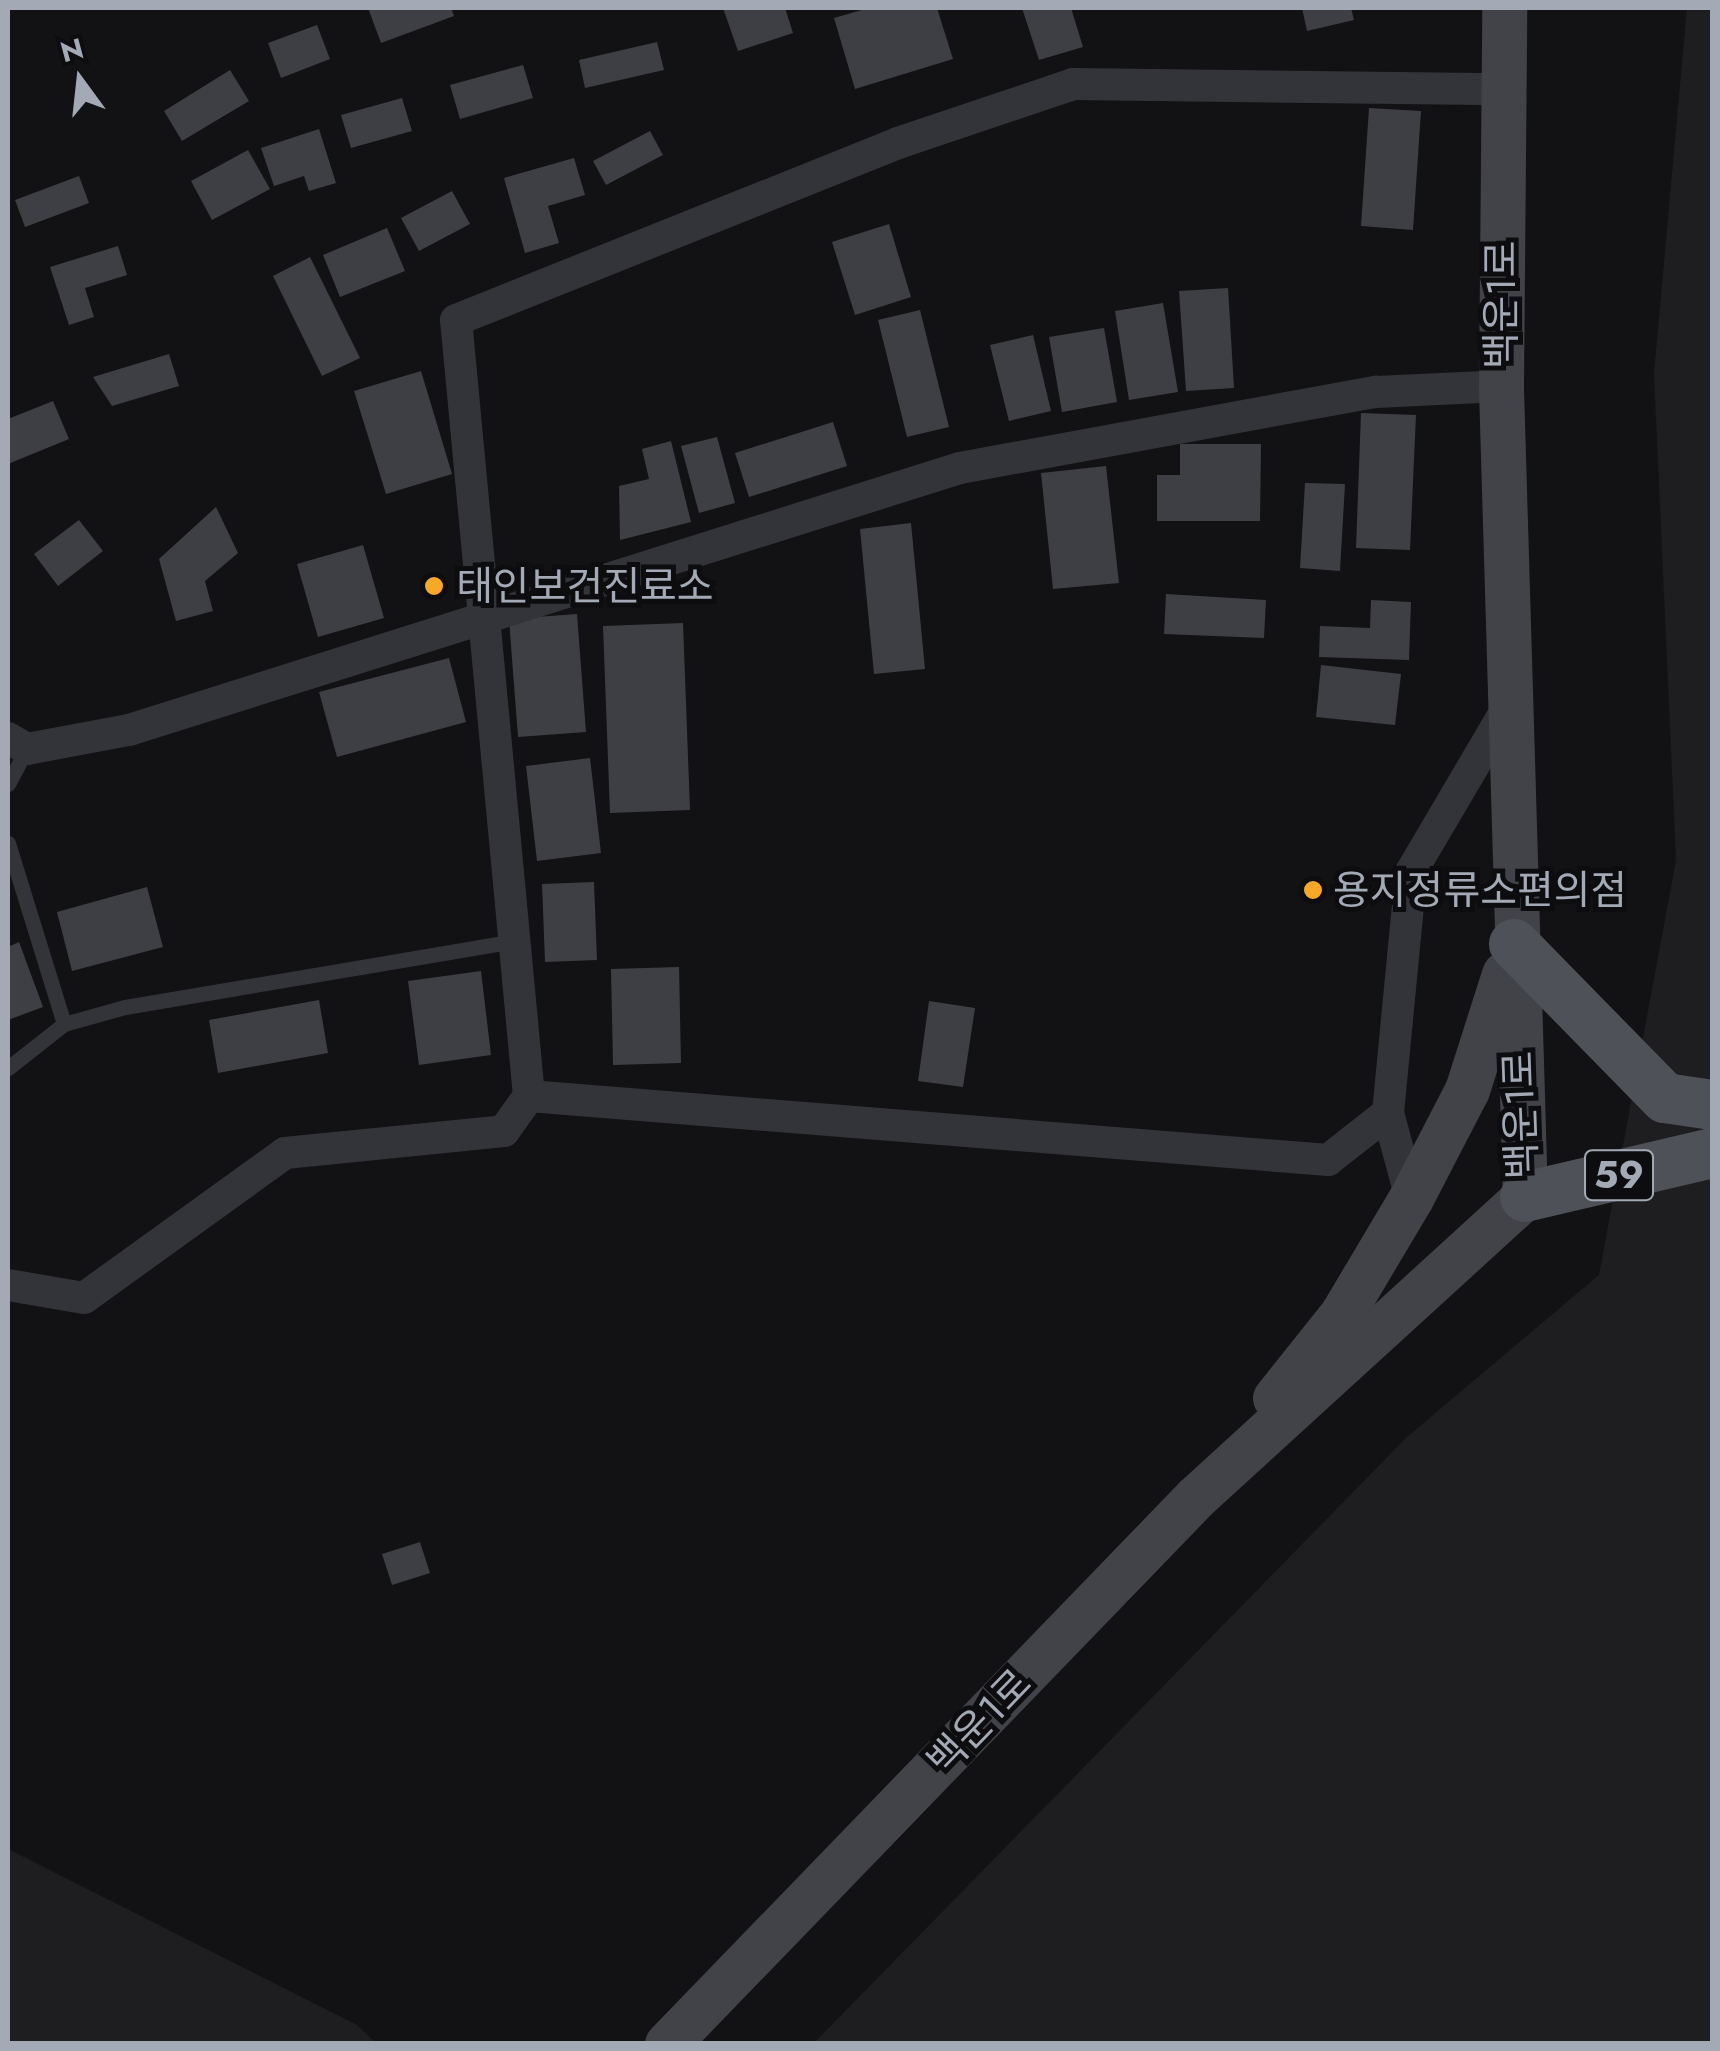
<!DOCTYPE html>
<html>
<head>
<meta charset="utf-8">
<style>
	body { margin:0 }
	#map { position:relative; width:1720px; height:2051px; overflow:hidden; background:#121214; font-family:Jost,"Noto Sans KR",sans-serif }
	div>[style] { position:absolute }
	.built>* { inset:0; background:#1e1e21 }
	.building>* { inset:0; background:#3e3f44 }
	.lane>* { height:15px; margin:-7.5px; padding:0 7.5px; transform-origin:7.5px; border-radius:7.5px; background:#333439 }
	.street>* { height:32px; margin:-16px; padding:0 16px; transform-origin:16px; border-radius:16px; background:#333439 }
	.secondary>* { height:45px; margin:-22.5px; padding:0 22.5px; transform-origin:22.5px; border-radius:22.5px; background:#414349 }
	.primary>* { height:50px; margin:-25px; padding:0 25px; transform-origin:25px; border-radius:25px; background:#4f5158 }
	.dots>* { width:28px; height:28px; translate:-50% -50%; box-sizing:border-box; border:5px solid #0d0d0f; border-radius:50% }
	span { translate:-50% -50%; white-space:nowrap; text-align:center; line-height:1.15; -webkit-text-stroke:10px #0d0d0f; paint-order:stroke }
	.shield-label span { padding:2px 8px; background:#0d0d0f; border:2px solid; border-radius:8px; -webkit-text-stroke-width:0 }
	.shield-label { font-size:38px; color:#a3a9b5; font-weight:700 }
	.street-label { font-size:40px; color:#a3a9b5 }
	.poi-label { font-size:40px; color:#a3a9b5 }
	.left { translate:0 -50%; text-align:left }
	.frame { position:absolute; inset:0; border:10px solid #a3a9b5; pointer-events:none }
	.north { position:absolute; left:30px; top:30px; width:100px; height:100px; -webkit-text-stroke:8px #0d0d0f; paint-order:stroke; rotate:345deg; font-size:28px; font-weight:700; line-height:40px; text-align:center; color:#a3a9b5 }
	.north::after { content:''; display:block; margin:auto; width:35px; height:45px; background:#a3a9b5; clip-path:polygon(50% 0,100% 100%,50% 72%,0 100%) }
</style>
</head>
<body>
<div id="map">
	<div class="built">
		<i style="clip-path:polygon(1687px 8px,1712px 8px,1712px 2043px,813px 2044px,1407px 1437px,1599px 1275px,1676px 860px,1654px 373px)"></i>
		<i style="clip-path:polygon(8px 1849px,357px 2025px,376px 2043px,8px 2043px)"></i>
	</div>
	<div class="building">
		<i style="clip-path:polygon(368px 8px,451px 8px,454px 16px,381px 43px)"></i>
		<i style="clip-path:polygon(723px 8px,785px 8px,793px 33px,738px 51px)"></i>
		<i style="clip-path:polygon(869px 8px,937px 8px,953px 59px,855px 89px,834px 18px)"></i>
		<i style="clip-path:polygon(1022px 8px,1071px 8px,1083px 47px,1039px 60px)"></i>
		<i style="clip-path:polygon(1302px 8px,1351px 8px,1354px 20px,1307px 31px)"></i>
		<i style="clip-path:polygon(317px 25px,330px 59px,281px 78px,268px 43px)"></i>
		<i style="clip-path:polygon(657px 42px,664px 70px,585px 88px,579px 60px)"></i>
		<i style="clip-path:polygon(523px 65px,533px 98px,460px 119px,450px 85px)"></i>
		<i style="clip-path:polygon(230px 70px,249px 101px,182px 141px,164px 111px)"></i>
		<i style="clip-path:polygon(402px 98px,412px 131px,351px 148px,341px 115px)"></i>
		<i style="clip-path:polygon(1369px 108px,1421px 111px,1413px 230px,1361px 226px)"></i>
		<i style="clip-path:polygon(319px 129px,336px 183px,309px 191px,304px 176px,274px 186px,261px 148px)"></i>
		<i style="clip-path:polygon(650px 131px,663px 155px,606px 185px,593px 161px)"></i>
		<i style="clip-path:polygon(248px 150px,270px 189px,212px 220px,191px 181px)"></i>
		<i style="clip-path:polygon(574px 158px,585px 195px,548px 206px,559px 243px,525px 253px,504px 178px)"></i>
		<i style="clip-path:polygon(79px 176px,89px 203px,25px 227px,15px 200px)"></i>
		<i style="clip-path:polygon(452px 191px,470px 224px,419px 251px,401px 218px)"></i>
		<i style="clip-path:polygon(889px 224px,911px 297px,855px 315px,832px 242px)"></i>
		<i style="clip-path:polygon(387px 228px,405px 271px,340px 297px,323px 255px)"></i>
		<i style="clip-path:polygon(118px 246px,127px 275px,85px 288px,94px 317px,69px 325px,50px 267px)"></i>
		<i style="clip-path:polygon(310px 257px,360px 358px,322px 376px,273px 276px)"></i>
		<i style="clip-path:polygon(1228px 288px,1234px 388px,1186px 391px,1179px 291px)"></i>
		<i style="clip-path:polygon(1163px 303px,1178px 392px,1129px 400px,1115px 311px)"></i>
		<i style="clip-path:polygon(920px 310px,949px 427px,907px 437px,878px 320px)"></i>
		<i style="clip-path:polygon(1104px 328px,1117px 402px,1062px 412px,1049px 337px)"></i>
		<i style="clip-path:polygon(1033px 335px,1051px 411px,1009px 421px,990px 345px)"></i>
		<i style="clip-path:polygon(169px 354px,179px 386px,112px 406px,93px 377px)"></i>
		<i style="clip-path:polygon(421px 371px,452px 474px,386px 494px,354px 391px)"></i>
		<i style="clip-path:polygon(53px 401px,69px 439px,8px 464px,8px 419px)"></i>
		<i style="clip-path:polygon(1361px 413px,1416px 415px,1410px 550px,1356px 548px)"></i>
		<i style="clip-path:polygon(833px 422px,847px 466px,749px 497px,735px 453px)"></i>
		<i style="clip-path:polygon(717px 437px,735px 503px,699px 513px,681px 446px)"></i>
		<i style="clip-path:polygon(671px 441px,691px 522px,620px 540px,619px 486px,649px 479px,642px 449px)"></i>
		<i style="clip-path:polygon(1180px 444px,1261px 444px,1260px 521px,1157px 521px,1157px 475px,1180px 475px)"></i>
		<i style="clip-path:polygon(1106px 466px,1119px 583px,1053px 589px,1041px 473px)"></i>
		<i style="clip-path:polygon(1305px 483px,1345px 484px,1340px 571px,1300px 568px)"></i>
		<i style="clip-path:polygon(216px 507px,238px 553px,205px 581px,213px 611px,176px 621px,159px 559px)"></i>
		<i style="clip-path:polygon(79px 520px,103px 551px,58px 586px,34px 554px)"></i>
		<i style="clip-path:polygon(911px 523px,925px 669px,874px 674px,860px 529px)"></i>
		<i style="clip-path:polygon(363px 545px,384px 618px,318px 637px,297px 564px)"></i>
		<i style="clip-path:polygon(1166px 594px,1266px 600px,1264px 638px,1164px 634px)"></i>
		<i style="clip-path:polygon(1371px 600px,1411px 602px,1409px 660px,1319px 657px,1320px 626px,1370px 628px)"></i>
		<i style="clip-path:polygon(577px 614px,586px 732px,518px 737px,509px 619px)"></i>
		<i style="clip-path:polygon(683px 623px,690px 810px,610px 813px,603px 626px)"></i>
		<i style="clip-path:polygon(449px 658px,466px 722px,337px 757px,319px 692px)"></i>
		<i style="clip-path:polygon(1321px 665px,1401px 674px,1395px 725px,1316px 717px)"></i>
		<i style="clip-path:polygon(590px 758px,601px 853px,537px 861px,526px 766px)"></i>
		<i style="clip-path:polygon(594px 882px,597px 960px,545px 962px,542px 884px)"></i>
		<i style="clip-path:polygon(147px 887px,163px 947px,72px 971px,57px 912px)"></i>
		<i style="clip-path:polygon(19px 942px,43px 1007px,8px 1020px,8px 947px)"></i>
		<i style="clip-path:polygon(679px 967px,681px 1063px,613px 1065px,611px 969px)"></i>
		<i style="clip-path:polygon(481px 971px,491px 1055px,419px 1065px,408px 981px)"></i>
		<i style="clip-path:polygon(319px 1000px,328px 1053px,218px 1073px,209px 1020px)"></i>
		<i style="clip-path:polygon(929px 1001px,975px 1008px,963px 1087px,918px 1081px)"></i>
		<i style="clip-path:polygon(420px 1542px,430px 1573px,392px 1585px,382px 1554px)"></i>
	</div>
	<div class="lane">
		<i style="left:8px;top:784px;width:40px;rotate:-62deg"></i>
		<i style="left:8px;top:843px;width:189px;rotate:72.8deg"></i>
		<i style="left:8px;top:1068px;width:71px;rotate:-38.2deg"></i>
		<i style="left:64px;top:1024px;width:63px;rotate:-15.6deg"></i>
		<i style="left:125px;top:1007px;width:396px;rotate:-9.6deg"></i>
	</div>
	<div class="street">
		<i style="left:8px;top:738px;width:22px;rotate:30deg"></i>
		<i style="left:27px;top:749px;width:104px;rotate:-10.6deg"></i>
		<i style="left:129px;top:730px;width:871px;rotate:-17.5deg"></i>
		<i style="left:960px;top:468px;width:423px;rotate:-10.4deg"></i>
		<i style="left:1376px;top:392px;width:125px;rotate:-2.7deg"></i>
		<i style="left:529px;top:1096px;width:779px;rotate:-95.37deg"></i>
		<i style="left:456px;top:320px;width:476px;rotate:-21.8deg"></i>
		<i style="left:898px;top:143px;width:185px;rotate:-18.6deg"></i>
		<i style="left:1073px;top:84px;width:429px;rotate:0.7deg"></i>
		<i style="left:1388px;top:1113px;width:88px;rotate:74.9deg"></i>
		<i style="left:8px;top:1285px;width:77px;rotate:9.7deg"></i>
		<i style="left:84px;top:1298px;width:248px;rotate:-35.8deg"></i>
		<i style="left:285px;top:1153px;width:220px;rotate:-5.7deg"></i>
		<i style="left:504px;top:1131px;width:43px;rotate:-54.5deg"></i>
		<i style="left:529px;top:1096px;width:802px;rotate:4.58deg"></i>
		<i style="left:1328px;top:1160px;width:76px;rotate:-38.1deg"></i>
		<i style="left:1388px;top:1113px;width:242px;rotate:-84.5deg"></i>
		<i style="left:1411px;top:872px;width:195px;rotate:-59.5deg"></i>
	</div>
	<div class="secondary">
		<i style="left:1275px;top:1398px;width:107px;rotate:-51.4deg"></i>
		<i style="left:1342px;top:1314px;width:135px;rotate:-59.3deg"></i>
		<i style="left:1411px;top:1198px;width:122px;rotate:-62.6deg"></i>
		<i style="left:1467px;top:1090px;width:122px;rotate:-72.3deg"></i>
		<i style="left:667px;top:2044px;width:761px;rotate:-45.96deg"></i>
		<i style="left:1196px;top:1497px;width:445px;rotate:-42.4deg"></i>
		<i style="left:1525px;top:1197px;width:811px;rotate:-91.7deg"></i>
		<i style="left:1501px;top:386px;width:378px;rotate:-89.5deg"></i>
	</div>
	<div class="primary">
		<i style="left:1514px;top:944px;width:216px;rotate:45.6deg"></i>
		<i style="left:1665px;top:1098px;width:48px;rotate:8.5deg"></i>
		<i style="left:1525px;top:1197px;width:192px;rotate:-13.2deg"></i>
	</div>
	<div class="dots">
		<i style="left:434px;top:586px;background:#f8a826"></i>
		<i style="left:1313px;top:890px;background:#f8a826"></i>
	</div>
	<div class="shield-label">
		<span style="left:1619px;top:1175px">59</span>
	</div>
	<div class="street-label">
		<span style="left:1501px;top:305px;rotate:-90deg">백운1로</span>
		<span style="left:1520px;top:1115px;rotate:-92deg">백운1로</span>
		<span style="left:979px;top:1722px;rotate:-46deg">백운1로</span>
	</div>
	<div class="poi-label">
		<span class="left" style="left:456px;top:586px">태인보건진료소</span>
		<span class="left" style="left:1333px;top:890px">용지정류소편의점</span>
	</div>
	<div class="frame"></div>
	<div class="north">N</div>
</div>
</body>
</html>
